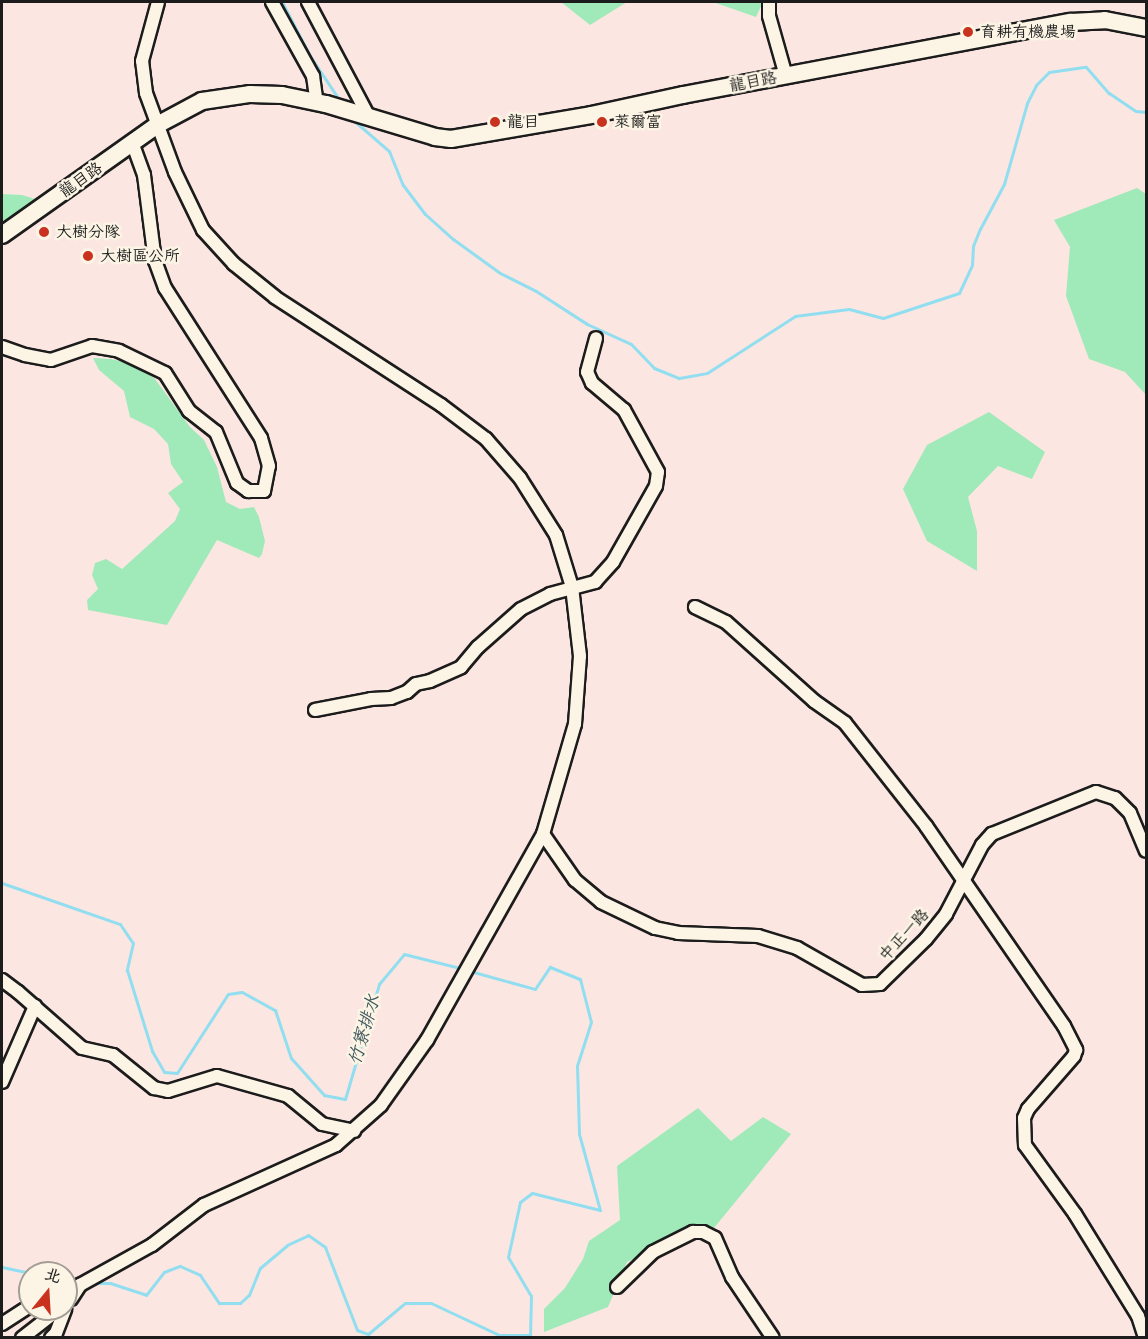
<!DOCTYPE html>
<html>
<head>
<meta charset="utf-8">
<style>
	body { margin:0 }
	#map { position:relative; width:1148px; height:1339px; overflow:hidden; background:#fce6e1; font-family:"Comic Neue","LXGW WenKai TC",sans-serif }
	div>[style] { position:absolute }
	.green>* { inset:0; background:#a0eab9 }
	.stream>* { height:3px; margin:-1.5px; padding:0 1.5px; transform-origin:1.5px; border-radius:1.5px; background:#91def0 }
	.roads { filter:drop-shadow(2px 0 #1c1c1c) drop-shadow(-2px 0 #1c1c1c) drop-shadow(0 2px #1c1c1c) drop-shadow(0 -2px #1c1c1c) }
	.street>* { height:12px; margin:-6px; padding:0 6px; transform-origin:6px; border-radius:6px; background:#fcf5e5 }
	.secondary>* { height:16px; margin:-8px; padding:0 8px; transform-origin:8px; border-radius:8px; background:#fcf5e5 }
	.dots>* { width:16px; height:16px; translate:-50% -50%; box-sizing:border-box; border:3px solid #fcf5e5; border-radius:50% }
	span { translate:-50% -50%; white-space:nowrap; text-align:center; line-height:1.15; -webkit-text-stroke:5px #fcf5e5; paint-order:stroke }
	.poi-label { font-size:16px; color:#1c1c1c }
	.left { translate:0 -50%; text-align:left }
	.street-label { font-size:16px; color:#1c1c1c }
	.water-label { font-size:18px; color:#3f565c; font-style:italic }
	.frame { position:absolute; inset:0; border:3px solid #1c1c1c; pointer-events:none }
	.north { position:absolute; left:18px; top:1261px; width:60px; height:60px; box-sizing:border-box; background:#fcf5e5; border:2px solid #a29e95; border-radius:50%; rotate:18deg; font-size:16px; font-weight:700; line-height:24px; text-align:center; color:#1c1c1c }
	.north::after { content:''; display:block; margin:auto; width:21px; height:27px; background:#c8321e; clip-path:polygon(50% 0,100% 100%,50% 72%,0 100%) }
</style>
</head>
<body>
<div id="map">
	<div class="green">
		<i style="clip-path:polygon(561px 2px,627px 2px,590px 25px)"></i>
		<i style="clip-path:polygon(713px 2px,763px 2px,756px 17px)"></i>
		<i style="clip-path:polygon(1137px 188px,1146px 194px,1146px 395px,1125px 372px,1089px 359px,1066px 296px,1070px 247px,1054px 220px)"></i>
		<i style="clip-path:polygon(2px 194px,22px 195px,45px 202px,2px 226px)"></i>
		<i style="clip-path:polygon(93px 358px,111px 359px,136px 365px,155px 379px,190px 427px,204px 440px,217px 467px,226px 502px,240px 509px,254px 507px,259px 517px,265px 541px,262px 554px,259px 558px,217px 540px,167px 625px,88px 610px,87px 600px,98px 589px,92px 575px,95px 563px,106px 559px,122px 569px,175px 521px,180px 509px,168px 493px,183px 482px,171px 464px,168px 444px,154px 429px,130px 417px,124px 391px,99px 370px)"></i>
		<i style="clip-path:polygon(989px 412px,1045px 452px,1032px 479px,998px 466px,968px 497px,977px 531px,977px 571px,927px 541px,903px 489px,927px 445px)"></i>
		<i style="clip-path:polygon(698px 1108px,731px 1141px,763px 1117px,791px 1134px,709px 1234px,673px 1241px,627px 1262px,608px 1307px,544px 1332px,544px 1309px,565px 1288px,583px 1259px,589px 1241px,620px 1220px,617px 1166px)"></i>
	</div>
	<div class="stream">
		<i style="left:282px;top:2px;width:61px;rotate:62.6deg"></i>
		<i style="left:310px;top:56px;width:54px;rotate:56.3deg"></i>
		<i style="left:352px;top:119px;width:49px;rotate:40.9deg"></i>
		<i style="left:389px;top:151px;width:37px;rotate:68deg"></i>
		<i style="left:403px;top:185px;width:36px;rotate:53deg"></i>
		<i style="left:425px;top:214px;width:38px;rotate:42deg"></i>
		<i style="left:453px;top:239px;width:58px;rotate:35.9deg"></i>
		<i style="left:500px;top:273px;width:40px;rotate:26.6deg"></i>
		<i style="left:536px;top:291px;width:61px;rotate:32.9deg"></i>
		<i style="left:587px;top:324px;width:48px;rotate:24.4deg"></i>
		<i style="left:631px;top:344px;width:33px;rotate:46deg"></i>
		<i style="left:654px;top:368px;width:27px;rotate:22deg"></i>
		<i style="left:679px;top:378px;width:28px;rotate:-10deg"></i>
		<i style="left:707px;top:373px;width:105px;rotate:-32.9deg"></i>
		<i style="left:795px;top:316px;width:54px;rotate:-7.4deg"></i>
		<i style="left:849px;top:309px;width:35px;rotate:15deg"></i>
		<i style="left:883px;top:318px;width:80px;rotate:-18.2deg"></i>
		<i style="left:959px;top:293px;width:31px;rotate:-65deg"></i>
		<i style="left:972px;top:265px;width:19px;rotate:-87deg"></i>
		<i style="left:973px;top:246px;width:18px;rotate:-68deg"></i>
		<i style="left:980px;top:229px;width:51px;rotate:-61.9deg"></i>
		<i style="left:1004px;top:184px;width:84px;rotate:-74.1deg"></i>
		<i style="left:1027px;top:103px;width:20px;rotate:-63deg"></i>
		<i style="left:1036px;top:85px;width:18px;rotate:-45deg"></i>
		<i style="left:1049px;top:72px;width:37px;rotate:-8deg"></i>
		<i style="left:1086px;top:67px;width:35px;rotate:49deg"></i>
		<i style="left:1109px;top:93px;width:32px;rotate:34deg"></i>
		<i style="left:1136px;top:111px;width:10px;rotate:6deg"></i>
		<i style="left:2px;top:883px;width:125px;rotate:19.2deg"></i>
		<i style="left:120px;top:924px;width:23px;rotate:56deg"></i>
		<i style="left:133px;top:943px;width:28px;rotate:103deg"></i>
		<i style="left:127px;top:970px;width:85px;rotate:72.8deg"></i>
		<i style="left:152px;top:1051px;width:24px;rotate:60deg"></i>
		<i style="left:164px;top:1072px;width:13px;rotate:4deg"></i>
		<i style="left:177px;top:1073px;width:94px;rotate:-57.2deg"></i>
		<i style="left:228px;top:994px;width:14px;rotate:-8deg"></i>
		<i style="left:242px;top:992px;width:38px;rotate:29deg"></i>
		<i style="left:275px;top:1010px;width:51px;rotate:71.6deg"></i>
		<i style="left:291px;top:1058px;width:50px;rotate:48.3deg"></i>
		<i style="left:324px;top:1095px;width:21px;rotate:11deg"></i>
		<i style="left:345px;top:1099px;width:120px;rotate:-73.5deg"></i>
		<i style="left:379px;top:984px;width:39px;rotate:-50deg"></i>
		<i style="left:404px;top:954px;width:62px;rotate:14deg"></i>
		<i style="left:470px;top:971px;width:67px;rotate:15.5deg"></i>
		<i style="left:535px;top:989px;width:27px;rotate:-56deg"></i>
		<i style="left:550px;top:967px;width:32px;rotate:22deg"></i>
		<i style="left:580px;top:979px;width:44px;rotate:75.7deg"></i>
		<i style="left:591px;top:1022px;width:46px;rotate:107.7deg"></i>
		<i style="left:577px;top:1066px;width:68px;rotate:88.3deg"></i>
		<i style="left:579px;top:1134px;width:79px;rotate:74.6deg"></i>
		<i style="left:600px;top:1210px;width:70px;rotate:-166deg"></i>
		<i style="left:532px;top:1193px;width:15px;rotate:143deg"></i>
		<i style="left:520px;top:1202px;width:56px;rotate:102.3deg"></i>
		<i style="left:508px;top:1257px;width:45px;rotate:59.5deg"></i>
		<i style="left:531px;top:1296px;width:42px;rotate:91.4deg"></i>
		<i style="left:2px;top:1267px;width:29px;rotate:12deg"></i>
		<i style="left:66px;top:1283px;width:10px"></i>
		<i style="left:95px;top:1283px;width:15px"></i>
		<i style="left:110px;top:1283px;width:38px;rotate:18deg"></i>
		<i style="left:146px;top:1295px;width:29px;rotate:-52deg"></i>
		<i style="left:164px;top:1272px;width:17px;rotate:-21deg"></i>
		<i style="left:180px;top:1266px;width:22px;rotate:24deg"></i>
		<i style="left:200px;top:1275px;width:34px;rotate:56deg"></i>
		<i style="left:219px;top:1303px;width:21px"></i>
		<i style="left:240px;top:1303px;width:12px;rotate:-42deg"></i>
		<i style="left:249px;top:1295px;width:29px;rotate:-68deg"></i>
		<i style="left:260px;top:1268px;width:35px;rotate:-40deg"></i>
		<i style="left:287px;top:1245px;width:23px;rotate:-25deg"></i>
		<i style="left:308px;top:1235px;width:21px;rotate:35deg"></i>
		<i style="left:325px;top:1247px;width:89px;rotate:68.9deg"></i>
		<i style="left:357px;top:1330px;width:12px;rotate:20deg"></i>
		<i style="left:368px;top:1334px;width:48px;rotate:-40deg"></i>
		<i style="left:405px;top:1303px;width:26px"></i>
		<i style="left:431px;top:1303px;width:75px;rotate:25.2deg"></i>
		<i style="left:499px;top:1335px;width:30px"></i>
	</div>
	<div class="roads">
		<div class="street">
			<i style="left:272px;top:2px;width:85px;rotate:61deg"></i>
			<i style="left:313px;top:76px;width:27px;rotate:82deg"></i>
			<i style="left:308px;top:2px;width:132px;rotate:62.1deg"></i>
			<i style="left:769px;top:2px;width:14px;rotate:90deg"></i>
			<i style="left:769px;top:16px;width:62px;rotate:74.2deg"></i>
			<i style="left:2px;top:347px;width:24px;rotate:19deg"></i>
			<i style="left:25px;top:355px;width:26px;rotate:11deg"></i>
			<i style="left:51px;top:360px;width:43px;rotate:-18.9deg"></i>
			<i style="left:92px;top:346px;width:27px;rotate:10deg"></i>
			<i style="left:119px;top:351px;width:51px;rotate:25.6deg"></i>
			<i style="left:165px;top:373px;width:45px;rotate:57.7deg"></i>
			<i style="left:189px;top:411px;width:34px;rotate:38deg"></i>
			<i style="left:216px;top:432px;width:55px;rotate:67.6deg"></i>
			<i style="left:237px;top:483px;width:14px;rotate:36deg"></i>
			<i style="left:248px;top:491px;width:16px"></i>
			<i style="left:264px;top:491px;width:25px;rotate:-79deg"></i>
			<i style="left:269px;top:466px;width:29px;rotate:-106deg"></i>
			<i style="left:261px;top:438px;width:178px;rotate:-122.6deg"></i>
			<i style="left:165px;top:288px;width:29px;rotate:-110deg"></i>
			<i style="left:155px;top:261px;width:87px;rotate:-97.3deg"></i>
			<i style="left:144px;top:175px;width:33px;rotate:-110deg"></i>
			<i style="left:695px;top:607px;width:34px;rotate:26deg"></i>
			<i style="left:726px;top:622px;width:118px;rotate:41.9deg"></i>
			<i style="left:814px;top:701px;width:38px;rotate:35deg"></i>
			<i style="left:845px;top:723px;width:131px;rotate:51.8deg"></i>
			<i style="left:926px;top:826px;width:243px;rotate:55.4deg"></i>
			<i style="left:1064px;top:1026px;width:27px;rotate:63deg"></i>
			<i style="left:1076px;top:1050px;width:6px;rotate:108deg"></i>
			<i style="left:1074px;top:1056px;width:70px;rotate:131deg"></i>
			<i style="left:1028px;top:1109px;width:10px;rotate:114deg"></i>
			<i style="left:1024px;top:1118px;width:27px;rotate:88deg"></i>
			<i style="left:1025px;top:1145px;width:85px;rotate:54.1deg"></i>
			<i style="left:1075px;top:1214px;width:120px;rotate:58.3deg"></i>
			<i style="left:1138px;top:1316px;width:23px;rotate:72deg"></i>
			<i style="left:315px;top:710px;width:57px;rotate:-11.1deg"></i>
			<i style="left:371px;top:699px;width:20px;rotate:-3deg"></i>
			<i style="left:391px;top:698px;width:17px;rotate:-21deg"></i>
			<i style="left:407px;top:692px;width:12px;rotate:-42deg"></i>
			<i style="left:416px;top:684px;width:14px;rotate:-12deg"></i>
			<i style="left:430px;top:681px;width:34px;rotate:-24deg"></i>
			<i style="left:461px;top:667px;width:26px;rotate:-50deg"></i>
			<i style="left:478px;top:647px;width:57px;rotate:-41.5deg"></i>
			<i style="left:521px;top:609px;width:33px;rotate:-27deg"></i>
			<i style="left:550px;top:594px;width:47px;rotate:-14.9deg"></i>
			<i style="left:595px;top:582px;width:27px;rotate:-48deg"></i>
			<i style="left:613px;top:562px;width:87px;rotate:-60.5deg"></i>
			<i style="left:656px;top:486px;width:14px;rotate:-82deg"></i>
			<i style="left:658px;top:472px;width:71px;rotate:-118.7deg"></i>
			<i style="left:624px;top:410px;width:42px;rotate:-139.8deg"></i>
			<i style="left:592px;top:383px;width:12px;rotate:-114deg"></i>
			<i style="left:587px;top:372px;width:35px;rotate:-75deg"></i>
			<i style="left:543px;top:834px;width:56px;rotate:55.2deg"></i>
			<i style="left:575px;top:880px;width:34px;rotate:40deg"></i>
			<i style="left:601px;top:902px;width:60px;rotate:25.7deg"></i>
			<i style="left:655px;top:928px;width:24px;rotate:12deg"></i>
			<i style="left:678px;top:933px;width:80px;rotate:2.1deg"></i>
			<i style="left:758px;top:936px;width:41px;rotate:17.1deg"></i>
			<i style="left:797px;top:948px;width:75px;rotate:29.6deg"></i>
			<i style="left:862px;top:985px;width:18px;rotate:-3deg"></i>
			<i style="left:880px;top:984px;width:64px;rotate:-44.4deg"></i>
			<i style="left:926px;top:939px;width:32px;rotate:-51deg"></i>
			<i style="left:946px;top:914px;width:78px;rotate:-62.4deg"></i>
			<i style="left:982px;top:845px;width:15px;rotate:-48deg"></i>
			<i style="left:992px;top:834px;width:112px;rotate:-22deg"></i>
			<i style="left:1096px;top:792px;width:20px;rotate:18deg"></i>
			<i style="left:1115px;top:798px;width:21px;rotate:45deg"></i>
			<i style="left:1130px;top:813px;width:41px;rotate:67.2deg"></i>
			<i style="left:2px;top:980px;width:20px;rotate:37deg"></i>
			<i style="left:18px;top:992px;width:85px;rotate:41.2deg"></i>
			<i style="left:82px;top:1048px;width:32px;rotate:13deg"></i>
			<i style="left:113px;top:1055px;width:53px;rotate:38.8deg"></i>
			<i style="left:154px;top:1088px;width:14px;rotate:12deg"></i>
			<i style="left:168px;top:1091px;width:51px;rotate:-17deg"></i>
			<i style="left:217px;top:1076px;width:74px;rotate:15.7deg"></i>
			<i style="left:288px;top:1096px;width:44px;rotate:39.5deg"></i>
			<i style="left:322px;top:1124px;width:33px;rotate:12deg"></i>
			<i style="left:2px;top:1082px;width:83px;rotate:-66.5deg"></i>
			<i style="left:617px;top:1287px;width:50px;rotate:-44.2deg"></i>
			<i style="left:653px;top:1252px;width:45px;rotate:-26.6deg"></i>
			<i style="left:693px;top:1232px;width:10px"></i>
			<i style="left:703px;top:1232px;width:13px;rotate:27deg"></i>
			<i style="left:715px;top:1238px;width:43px;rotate:66.4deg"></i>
			<i style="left:732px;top:1277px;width:73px;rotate:56.1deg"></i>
			<i style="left:71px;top:1299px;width:17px;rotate:-57deg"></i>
			<i style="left:80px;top:1285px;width:82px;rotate:-29.1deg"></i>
			<i style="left:152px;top:1245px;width:66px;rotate:-37.6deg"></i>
			<i style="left:204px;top:1205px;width:145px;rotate:-24.4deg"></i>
			<i style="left:336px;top:1145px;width:60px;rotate:-41.6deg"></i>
			<i style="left:381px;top:1105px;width:80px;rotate:-54.7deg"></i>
			<i style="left:427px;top:1040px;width:236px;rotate:-60.6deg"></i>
			<i style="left:543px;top:834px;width:115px;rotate:-73.8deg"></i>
			<i style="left:575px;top:724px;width:68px;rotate:-85.8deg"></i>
			<i style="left:580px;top:656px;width:69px;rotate:-96.6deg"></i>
			<i style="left:572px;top:587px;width:54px;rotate:-107.1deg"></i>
			<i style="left:556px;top:535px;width:67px;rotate:-122.3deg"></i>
			<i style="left:520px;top:478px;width:52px;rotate:-131.1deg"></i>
			<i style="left:486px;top:439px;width:56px;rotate:-142.9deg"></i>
			<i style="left:441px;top:405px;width:198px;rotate:-147deg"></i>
			<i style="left:275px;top:297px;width:53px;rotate:-141.2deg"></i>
			<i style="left:234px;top:264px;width:46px;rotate:-132.4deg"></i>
			<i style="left:203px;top:230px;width:64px;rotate:-115.8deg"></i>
			<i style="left:175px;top:172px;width:84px;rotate:-110.2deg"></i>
			<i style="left:146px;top:93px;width:32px;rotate:-97deg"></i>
			<i style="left:142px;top:61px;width:61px;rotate:-74.8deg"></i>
			<i style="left:2px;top:1324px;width:33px;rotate:-33deg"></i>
			<i style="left:22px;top:1338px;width:46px;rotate:-37.9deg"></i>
			<i style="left:51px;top:1338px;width:7px;rotate:-45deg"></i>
			<i style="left:56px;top:1333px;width:26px;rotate:-69deg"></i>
		</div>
		<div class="secondary">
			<i style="left:2px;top:235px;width:192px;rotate:-35.3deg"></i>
			<i style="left:159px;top:124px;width:49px;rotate:-28.1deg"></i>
			<i style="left:202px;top:101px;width:49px;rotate:-8.3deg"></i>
			<i style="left:250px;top:94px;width:32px;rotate:2deg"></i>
			<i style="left:282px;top:95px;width:45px;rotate:11.6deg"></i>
			<i style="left:326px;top:104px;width:114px;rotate:16.8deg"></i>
			<i style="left:435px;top:137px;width:16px;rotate:7deg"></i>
			<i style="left:451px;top:139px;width:142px;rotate:-9.7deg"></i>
			<i style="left:591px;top:115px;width:94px;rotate:-12.3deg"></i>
			<i style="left:683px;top:95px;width:395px;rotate:-10.7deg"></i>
			<i style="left:1071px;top:22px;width:34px;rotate:-3deg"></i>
			<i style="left:1105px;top:20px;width:42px;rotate:11deg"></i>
		</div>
	</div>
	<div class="dots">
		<i style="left:968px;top:32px;background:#c8321e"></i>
		<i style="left:495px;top:122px;background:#c8321e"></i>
		<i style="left:602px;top:122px;background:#c8321e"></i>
		<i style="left:44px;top:232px;background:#c8321e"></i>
		<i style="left:88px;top:256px;background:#c8321e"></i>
	</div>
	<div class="poi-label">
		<span class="left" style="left:980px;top:32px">育耕有機農場</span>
		<span class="left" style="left:507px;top:122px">龍目</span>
		<span class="left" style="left:614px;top:122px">萊爾富</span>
		<span class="left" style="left:56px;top:232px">大樹分隊</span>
		<span class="left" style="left:100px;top:256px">大樹區公所</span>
	</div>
	<div class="street-label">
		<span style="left:753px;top:82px;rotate:-11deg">龍目路</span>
		<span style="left:81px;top:180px;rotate:-35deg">龍目路</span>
		<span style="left:904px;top:935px;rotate:-47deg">中正一路</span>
	</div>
	<div class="water-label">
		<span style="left:365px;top:1030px;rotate:-74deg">竹寮排水</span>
	</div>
	<div class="frame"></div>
	<div class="north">北</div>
</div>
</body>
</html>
